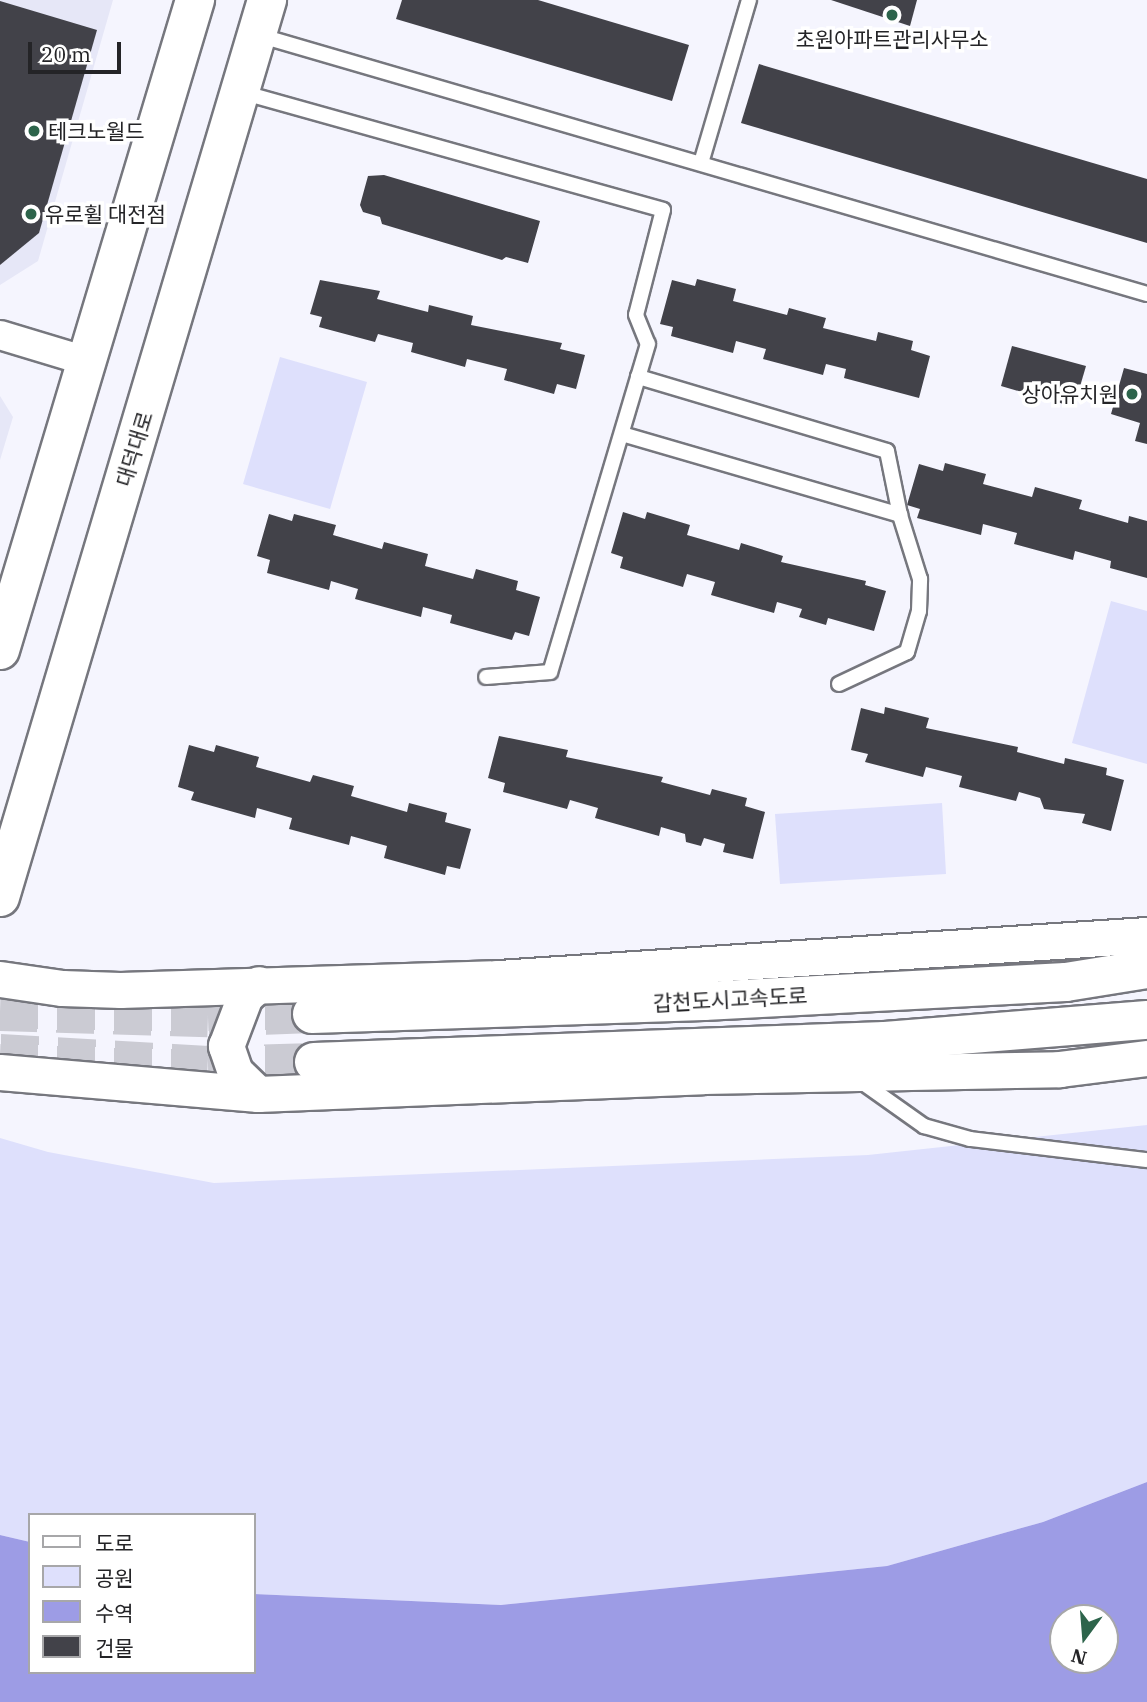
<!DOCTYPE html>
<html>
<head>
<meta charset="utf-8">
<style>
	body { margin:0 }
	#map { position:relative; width:1147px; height:1702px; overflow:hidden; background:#f5f5fe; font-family:"IBM Plex Serif","Noto Sans KR",serif }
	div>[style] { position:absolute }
	.built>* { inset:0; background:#e6e7f7 }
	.green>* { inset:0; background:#dee0fc }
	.water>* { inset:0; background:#9d9ce5 }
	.building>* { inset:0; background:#424249 }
	.trunk-tunnel>* { height:38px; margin-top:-19px; transform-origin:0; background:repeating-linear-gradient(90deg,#cbcbd3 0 38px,transparent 0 57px) }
	.roads { filter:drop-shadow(2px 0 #76777e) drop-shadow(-2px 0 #76777e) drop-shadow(0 2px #76777e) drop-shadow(0 -2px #76777e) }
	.service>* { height:14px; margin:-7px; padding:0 7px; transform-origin:7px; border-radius:7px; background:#fff }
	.minor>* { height:28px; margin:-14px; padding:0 14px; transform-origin:14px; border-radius:14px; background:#fff }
	.tertiary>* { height:35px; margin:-17.5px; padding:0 17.5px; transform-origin:17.5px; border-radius:17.5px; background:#fff }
	.primary>* { height:38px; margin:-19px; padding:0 19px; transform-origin:19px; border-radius:19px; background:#fff }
	.trunk>* { height:38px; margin:-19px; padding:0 19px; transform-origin:19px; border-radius:19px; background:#fff }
	.dots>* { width:19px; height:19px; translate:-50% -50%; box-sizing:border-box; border:4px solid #fff; border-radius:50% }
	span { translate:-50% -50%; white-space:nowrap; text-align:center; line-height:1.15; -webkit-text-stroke:7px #fff; paint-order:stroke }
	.poi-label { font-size:21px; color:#242427 }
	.left { translate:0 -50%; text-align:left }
	.right { translate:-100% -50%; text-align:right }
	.street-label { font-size:21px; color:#242427 }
	.legend { position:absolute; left:28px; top:1513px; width:228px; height:161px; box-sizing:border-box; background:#fff; border:2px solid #a7a7a9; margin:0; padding:9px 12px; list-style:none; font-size:21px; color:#242427 }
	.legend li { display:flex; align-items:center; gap:14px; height:35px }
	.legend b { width:35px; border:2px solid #a7a7a9 }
	.north { position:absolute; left:1049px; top:1604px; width:70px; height:70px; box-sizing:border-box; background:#fff; border:2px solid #a7a7a9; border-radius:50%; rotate:196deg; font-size:19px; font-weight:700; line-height:28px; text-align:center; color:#242427 }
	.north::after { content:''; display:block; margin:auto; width:24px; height:32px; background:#2d644b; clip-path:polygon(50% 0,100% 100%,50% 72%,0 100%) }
	.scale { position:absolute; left:28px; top:42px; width:93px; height:32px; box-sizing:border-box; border:4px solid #242427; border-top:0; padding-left:9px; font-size:21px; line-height:24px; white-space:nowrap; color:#242427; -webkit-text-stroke:5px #fff; paint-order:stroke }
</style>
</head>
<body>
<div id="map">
	<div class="built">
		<i style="clip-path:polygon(0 0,113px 0,38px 261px,0 285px)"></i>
		<i style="clip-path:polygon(0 396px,13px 417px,0 460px)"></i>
	</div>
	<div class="green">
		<i style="clip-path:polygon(280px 357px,367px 382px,330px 509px,243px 484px)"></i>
		<i style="clip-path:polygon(1111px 601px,1147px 611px,1147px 764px,1072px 743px)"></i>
		<i style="clip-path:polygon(942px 803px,946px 874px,780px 884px,775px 814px)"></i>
		<i style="clip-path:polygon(1147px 1125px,1147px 1482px,1043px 1522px,887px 1566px,501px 1605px,254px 1594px,254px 1515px,30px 1515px,30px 1542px,0 1535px,0 1138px,48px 1152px,214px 1183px,868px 1155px)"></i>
	</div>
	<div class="water">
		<i style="clip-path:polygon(evenodd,1147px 1482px,1147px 1702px,0 1702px,0 1535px,30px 1542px,30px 1672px,254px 1672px,254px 1594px,501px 1605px,887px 1566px,1043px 1522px,1147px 1482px,1063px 1618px,1105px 1618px,1105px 1660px,1063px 1660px,1063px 1618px)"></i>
	</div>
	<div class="building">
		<i style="clip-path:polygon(402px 0,538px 0,689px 45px,672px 101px,396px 19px)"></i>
		<i style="clip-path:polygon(831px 0,917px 0,910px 26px)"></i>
		<i style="clip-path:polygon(0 1px,97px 30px,39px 233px,0 265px)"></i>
		<i style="clip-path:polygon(759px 64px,1147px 179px,1147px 243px,741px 123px)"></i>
		<i style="clip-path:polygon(384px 175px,540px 221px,528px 263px,506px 257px,502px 260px,382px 224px,380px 217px,363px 212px,360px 205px,368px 176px)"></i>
		<i style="clip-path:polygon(697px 279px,736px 289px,733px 301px,787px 315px,789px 308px,826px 318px,823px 328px,876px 341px,878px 332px,913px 341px,911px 350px,930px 356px,919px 398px,844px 378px,846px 369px,826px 364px,823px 375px,763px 359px,766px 349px,736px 341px,733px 353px,671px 336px,673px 327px,660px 324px,672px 280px,695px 286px)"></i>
		<i style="clip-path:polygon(320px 280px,380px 291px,377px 299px,428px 312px,429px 305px,473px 316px,471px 325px,562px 343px,560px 349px,585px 355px,576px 389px,557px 384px,554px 394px,504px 380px,507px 369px,467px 359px,465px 367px,411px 352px,413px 343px,378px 334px,375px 342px,319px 327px,322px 317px,310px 314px)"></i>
		<i style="clip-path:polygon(1012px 346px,1086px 366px,1074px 407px,1001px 386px)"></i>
		<i style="clip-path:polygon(1124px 368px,1147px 374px,1147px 444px,1135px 441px,1140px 423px,1111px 414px)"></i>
		<i style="clip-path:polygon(945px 463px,986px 474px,983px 484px,1032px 497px,1035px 487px,1082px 500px,1079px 509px,1128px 523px,1129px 516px,1147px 521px,1147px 578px,1110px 568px,1111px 561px,1075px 551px,1073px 560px,1014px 544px,1017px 533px,983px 524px,981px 535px,917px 518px,920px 509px,907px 505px,919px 464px,943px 471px)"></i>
		<i style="clip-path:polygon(623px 512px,645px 519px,647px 512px,690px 525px,687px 535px,739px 550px,741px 543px,783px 556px,781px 562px,866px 581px,865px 585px,886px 591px,874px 631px,828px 618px,826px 625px,799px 617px,802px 609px,777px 602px,774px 613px,711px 595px,715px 582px,687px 574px,683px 587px,620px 568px,623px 557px,611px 553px)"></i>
		<i style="clip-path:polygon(269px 514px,292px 521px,294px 514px,336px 525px,333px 535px,382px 549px,384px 542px,428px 554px,425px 566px,473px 579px,476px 569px,518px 581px,516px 590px,540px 597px,529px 636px,515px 632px,512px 640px,450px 623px,452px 615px,423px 607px,421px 617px,355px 599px,358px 589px,331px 581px,329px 590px,267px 573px,270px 560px,257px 556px)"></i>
		<i style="clip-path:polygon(885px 707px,929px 718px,926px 728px,1018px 747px,1017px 752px,1064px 764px,1065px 758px,1107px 768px,1106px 775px,1124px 780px,1111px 831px,1082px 823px,1085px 814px,1044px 809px,1040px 798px,1019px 792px,1016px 801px,959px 787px,962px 776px,926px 767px,923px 777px,865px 762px,868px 754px,851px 750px,861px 708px,884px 714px)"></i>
		<i style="clip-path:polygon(499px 736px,568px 750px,566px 757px,663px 777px,661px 782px,710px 795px,712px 789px,747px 798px,745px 806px,765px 812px,753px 859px,723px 852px,725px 844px,704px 838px,701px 846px,686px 842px,685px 834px,661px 827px,659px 836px,595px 818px,598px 808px,570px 800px,567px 809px,503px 792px,505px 783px,488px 778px)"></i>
		<i style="clip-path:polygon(189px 745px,214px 752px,216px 745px,259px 757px,256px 767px,310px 782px,313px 775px,354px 786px,351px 796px,407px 812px,409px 803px,447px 813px,445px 822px,471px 829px,460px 869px,447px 866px,445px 875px,384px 858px,387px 846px,351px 836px,349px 845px,289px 829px,292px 818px,257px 808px,255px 818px,191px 800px,194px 792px,178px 787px)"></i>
	</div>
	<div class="trunk-tunnel">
		<i style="left:0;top:1012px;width:208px;rotate:1.7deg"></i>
		<i style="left:208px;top:1018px;width:104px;rotate:-2.2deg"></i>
		<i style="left:0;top:1053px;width:208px;rotate:3.3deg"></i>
		<i style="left:208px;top:1065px;width:106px;rotate:-1.6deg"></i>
	</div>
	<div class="roads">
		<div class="service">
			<i style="left:258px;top:35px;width:926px;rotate:16.24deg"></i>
			<i style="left:241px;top:92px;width:438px;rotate:15.6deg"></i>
			<i style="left:663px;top:210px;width:108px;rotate:104.4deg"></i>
			<i style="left:636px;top:315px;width:31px;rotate:68deg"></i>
			<i style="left:648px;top:344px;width:342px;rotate:106.6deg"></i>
			<i style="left:550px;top:672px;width:64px;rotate:175.5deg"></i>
			<i style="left:701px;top:163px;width:170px;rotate:-73.6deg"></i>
			<i style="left:622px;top:434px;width:290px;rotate:16.2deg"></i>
			<i style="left:900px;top:515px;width:65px;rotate:-101.5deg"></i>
			<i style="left:887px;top:451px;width:260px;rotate:-163.4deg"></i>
			<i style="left:839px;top:684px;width:75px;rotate:-25.2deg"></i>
			<i style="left:907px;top:652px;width:43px;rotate:-73.7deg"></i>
			<i style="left:919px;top:611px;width:32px;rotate:-88deg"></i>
			<i style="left:920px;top:579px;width:67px;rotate:-107.4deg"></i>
			<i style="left:859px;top:1080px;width:80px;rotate:35.3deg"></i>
			<i style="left:924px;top:1126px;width:48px;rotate:15.8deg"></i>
			<i style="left:970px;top:1139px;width:178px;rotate:6.8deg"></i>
		</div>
		<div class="minor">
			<i style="left:0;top:335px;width:90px;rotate:16.8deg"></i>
		</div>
		<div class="tertiary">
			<i style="left:0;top:979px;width:63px;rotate:8.3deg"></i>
			<i style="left:62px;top:988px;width:58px;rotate:2deg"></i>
			<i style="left:120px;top:990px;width:379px;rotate:-1.8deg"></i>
			<i style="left:499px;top:978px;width:649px;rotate:-3.8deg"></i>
			<i style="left:0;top:1072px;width:259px;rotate:4.9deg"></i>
			<i style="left:258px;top:1094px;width:445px;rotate:-2.3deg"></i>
			<i style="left:703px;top:1076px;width:357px;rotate:-1.1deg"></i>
			<i style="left:1060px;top:1069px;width:88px;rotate:-7.2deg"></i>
			<i style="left:258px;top:1094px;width:32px;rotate:-136deg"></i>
			<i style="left:235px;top:1072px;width:28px;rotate:-109deg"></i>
			<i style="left:226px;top:1046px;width:53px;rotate:-69.2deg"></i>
			<i style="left:245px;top:996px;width:18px;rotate:-41deg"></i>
		</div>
		<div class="primary">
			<i style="left:0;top:650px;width:679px;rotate:-73.3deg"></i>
			<i style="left:0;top:897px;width:936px;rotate:-73.42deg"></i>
		</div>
		<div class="trunk">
			<i style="left:312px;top:1014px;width:392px;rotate:-1.9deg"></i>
			<i style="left:704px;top:1001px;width:362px;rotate:-3deg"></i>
			<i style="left:1066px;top:982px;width:82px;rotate:-9.1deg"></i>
			<i style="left:314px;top:1062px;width:571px;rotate:-2.11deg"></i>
			<i style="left:885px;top:1041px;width:263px;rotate:-4.6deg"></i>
		</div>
	</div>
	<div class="dots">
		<i style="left:892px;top:15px;background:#2d644b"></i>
		<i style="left:34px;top:131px;background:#2d644b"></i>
		<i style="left:31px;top:214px;background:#2d644b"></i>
		<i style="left:1132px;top:394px;background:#2d644b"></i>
	</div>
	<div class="poi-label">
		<span style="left:892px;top:39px">초원아파트관리사무소</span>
		<span class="left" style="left:48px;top:131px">테크노월드</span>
		<span class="left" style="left:45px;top:214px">유로휠 대전점</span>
		<span class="right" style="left:1118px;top:394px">상아유치원</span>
	</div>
	<div class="street-label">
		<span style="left:134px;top:449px;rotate:-73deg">대덕대로</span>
		<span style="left:730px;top:999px;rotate:-3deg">갑천도시고속도로</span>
	</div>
	<ul class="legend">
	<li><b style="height:9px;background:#fff"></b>도로</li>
	<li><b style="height:19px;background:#dee0fc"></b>공원</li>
	<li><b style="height:19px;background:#9d9ce5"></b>수역</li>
	<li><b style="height:19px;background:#424249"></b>건물</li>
	</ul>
	<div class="north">N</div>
	<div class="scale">20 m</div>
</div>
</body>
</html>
